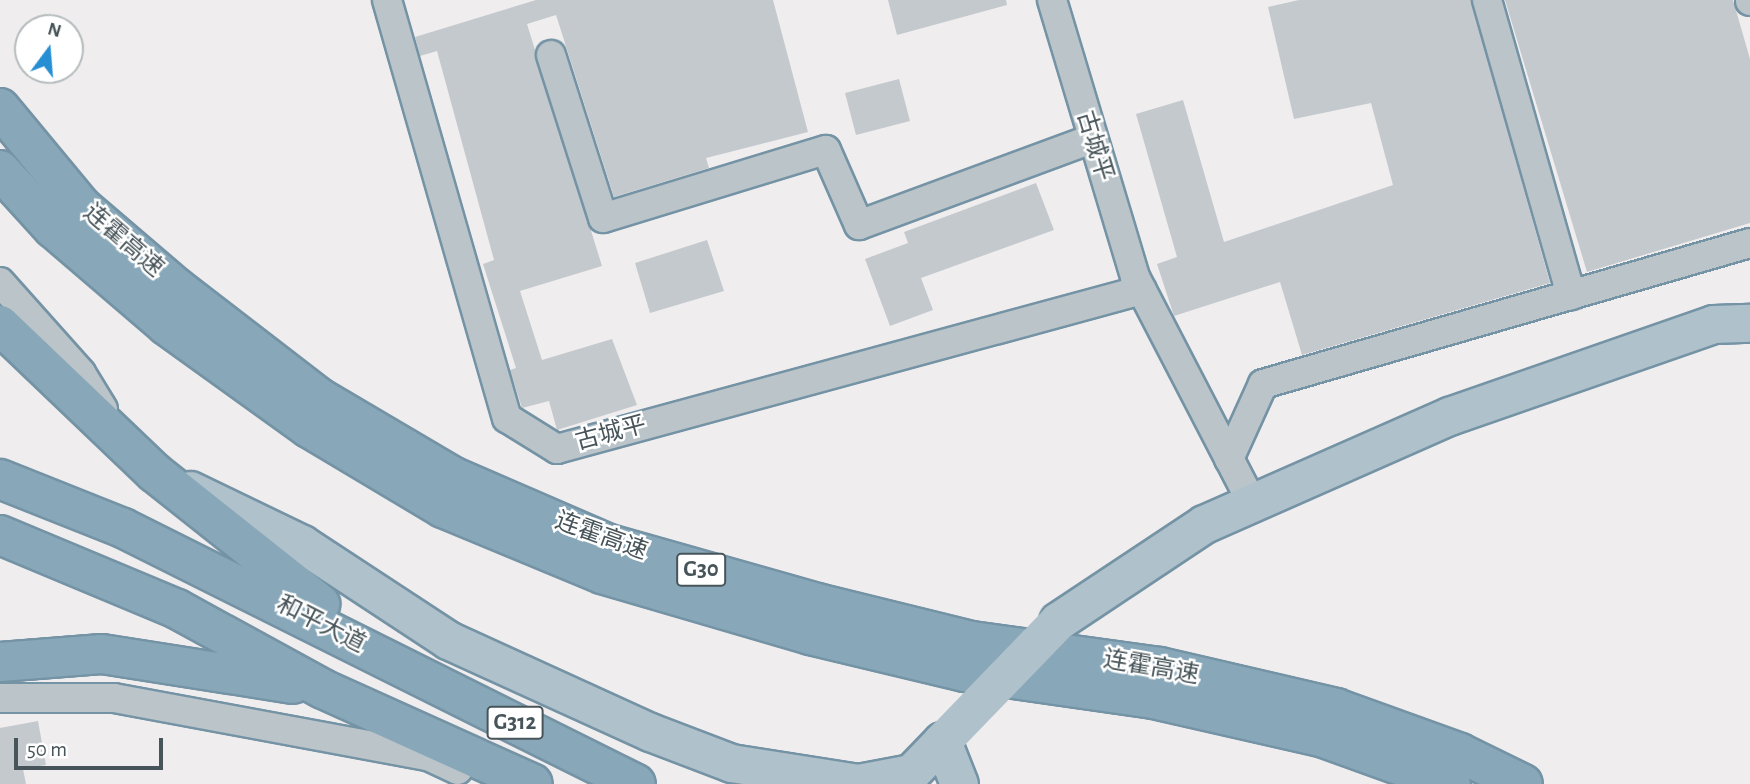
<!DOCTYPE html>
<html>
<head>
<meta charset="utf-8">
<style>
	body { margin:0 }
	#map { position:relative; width:1750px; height:784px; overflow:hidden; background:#f0edee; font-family:"Alegreya Sans","Noto Sans SC",sans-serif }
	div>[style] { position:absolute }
	.building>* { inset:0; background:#c4c9cd }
	.roads { filter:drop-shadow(2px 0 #7493a5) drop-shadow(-2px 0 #7493a5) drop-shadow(0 2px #7493a5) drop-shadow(0 -2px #7493a5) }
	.minor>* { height:28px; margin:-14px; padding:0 14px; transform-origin:14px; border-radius:14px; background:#bac4c9 }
	.major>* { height:37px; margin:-18.5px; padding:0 18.5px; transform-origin:18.5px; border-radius:18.5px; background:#afc1ca }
	.highway>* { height:38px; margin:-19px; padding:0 19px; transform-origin:19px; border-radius:19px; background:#88a8b9 }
	.major-bridge>* { height:37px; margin:-18.5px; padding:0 18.5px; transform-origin:18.5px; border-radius:18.5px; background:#afc1ca }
	span { translate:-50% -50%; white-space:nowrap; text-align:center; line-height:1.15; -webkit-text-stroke:5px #fff; paint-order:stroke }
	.shield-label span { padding:2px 5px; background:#fff; border:2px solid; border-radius:5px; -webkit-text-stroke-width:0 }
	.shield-label { font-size:23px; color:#475459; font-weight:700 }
	.street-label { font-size:24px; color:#475459 }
	.north { position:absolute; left:14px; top:14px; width:70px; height:70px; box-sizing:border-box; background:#fff; border:2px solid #b5bbbd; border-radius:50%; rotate:16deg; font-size:19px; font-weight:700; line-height:28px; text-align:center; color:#475459 }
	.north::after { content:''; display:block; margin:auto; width:24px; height:32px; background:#268ed2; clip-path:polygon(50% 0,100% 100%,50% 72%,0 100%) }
	.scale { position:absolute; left:14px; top:738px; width:149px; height:32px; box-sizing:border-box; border:4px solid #475459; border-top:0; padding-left:9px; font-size:21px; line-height:24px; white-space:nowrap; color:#475459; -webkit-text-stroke:5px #fff; paint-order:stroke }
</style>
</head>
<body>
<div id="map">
	<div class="building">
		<i style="clip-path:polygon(536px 0,773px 0,808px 132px,706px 158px,709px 168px,614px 197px,556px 15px,527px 24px,602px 266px,520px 291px,542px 360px,612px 339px,637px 405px,557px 430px,549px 401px,522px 408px,510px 370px,516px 368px,483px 264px,494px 260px,437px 51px,420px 56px,415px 37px)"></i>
		<i style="clip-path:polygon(888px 0,1006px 0,1007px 5px,897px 35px)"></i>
		<i style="clip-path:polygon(1299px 0,1471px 0,1550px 283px,1302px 355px,1280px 282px,1174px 316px,1157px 264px,1177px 257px,1136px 114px,1183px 100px,1224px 242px,1393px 185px,1371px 103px,1294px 119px,1268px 7px)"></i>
		<i style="clip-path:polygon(1505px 0,1733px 0,1750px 59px,1750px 223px,1587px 272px)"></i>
		<i style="clip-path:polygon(899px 79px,910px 121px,856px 135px,845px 93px)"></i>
		<i style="clip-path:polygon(1036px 183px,1054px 230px,921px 278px,933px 310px,890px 326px,865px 259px,908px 243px,904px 232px)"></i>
		<i style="clip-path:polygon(707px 240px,724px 291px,650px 313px,635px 263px)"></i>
		<i style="clip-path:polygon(38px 721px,46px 765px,23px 769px,26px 784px,0 784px,0 728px)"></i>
	</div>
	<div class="roads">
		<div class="minor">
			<i style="left:387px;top:0;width:435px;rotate:74deg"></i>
			<i style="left:507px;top:418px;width:59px;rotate:31.8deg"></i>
			<i style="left:557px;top:449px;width:606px;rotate:-15.21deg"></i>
			<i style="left:1052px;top:0;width:289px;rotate:73.3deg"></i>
			<i style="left:1135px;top:277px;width:254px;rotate:62.6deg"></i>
			<i style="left:1487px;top:0;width:307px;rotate:74.1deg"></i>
			<i style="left:1750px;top:0;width:1px;rotate:90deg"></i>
			<i style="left:551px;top:55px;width:171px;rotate:72.3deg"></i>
			<i style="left:603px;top:218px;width:233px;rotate:-17deg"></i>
			<i style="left:826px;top:150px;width:82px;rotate:66.3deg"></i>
			<i style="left:859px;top:225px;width:247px;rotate:-20.3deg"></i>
			<i style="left:0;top:282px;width:122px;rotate:48.3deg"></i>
			<i style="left:81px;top:373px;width:42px;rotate:58.6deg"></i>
			<i style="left:1229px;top:459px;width:82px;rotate:-65.6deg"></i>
			<i style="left:1263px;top:384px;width:507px;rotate:-16.15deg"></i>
			<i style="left:0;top:698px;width:114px"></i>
			<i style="left:114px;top:698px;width:319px;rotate:10.5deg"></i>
			<i style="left:428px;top:756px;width:33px;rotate:25deg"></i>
		</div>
		<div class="major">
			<i style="left:190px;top:490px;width:124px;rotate:25.7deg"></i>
			<i style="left:302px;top:544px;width:175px;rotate:33.3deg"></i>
			<i style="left:448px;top:640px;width:222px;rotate:24.5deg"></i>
			<i style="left:650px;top:732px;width:87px;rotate:20.9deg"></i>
			<i style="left:731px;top:763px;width:129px;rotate:8.9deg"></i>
			<i style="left:858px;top:783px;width:54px;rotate:-10.7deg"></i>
			<i style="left:911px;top:773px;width:45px;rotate:-45.9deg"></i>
			<i style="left:942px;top:741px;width:46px;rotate:68.4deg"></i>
			<i style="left:1058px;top:621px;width:175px;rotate:-33.6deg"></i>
			<i style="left:1204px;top:524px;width:268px;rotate:-23.8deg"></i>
			<i style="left:1449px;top:416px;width:280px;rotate:-19.2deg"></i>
			<i style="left:1713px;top:324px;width:37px;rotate:-2deg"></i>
		</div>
		<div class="highway">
			<i style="left:0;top:108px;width:129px;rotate:50.4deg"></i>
			<i style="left:82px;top:207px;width:126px;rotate:40.5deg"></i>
			<i style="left:178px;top:289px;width:177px;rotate:37.6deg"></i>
			<i style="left:318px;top:397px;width:158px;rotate:30.5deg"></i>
			<i style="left:454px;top:477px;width:169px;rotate:23.4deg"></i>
			<i style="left:609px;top:544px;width:216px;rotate:15.8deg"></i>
			<i style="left:817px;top:603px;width:160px;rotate:13.8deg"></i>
			<i style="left:972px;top:641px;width:190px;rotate:7.9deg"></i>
			<i style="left:1160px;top:667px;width:181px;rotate:13.1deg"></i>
			<i style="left:1336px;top:708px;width:132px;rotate:19.9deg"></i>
			<i style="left:1460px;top:753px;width:70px;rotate:26.2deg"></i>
			<i style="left:0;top:170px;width:79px;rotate:47.6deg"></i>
			<i style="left:53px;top:228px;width:149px;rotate:40.6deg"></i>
			<i style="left:166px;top:325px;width:176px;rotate:35.8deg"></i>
			<i style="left:309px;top:428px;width:156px;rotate:30.8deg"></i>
			<i style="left:443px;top:508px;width:172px;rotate:22.5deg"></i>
			<i style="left:602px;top:574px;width:217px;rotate:16.3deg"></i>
			<i style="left:810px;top:635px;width:158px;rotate:13.5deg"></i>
			<i style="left:964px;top:672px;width:191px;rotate:8.1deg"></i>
			<i style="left:1153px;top:699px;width:175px;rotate:12.8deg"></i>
			<i style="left:1324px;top:738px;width:135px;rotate:19.9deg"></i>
			<i style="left:0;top:325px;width:214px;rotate:43.7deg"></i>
			<i style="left:155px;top:473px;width:211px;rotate:38.4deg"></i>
			<i style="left:0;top:479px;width:132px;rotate:21.7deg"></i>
			<i style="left:123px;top:528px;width:573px;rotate:26.52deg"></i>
			<i style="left:0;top:535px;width:192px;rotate:22.7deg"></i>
			<i style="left:177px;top:609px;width:166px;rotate:28.7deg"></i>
			<i style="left:323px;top:689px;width:230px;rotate:24.3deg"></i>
			<i style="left:0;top:662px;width:102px;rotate:-4.5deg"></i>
			<i style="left:102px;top:654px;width:193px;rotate:8.9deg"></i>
		</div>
	</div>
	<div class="major-bridge">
		<i style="left:942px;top:741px;width:167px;rotate:-46deg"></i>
	</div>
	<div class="shield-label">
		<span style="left:701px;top:570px">G30</span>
		<span style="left:515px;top:723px">G312</span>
	</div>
	<div class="street-label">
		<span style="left:1094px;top:146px;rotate:73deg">古城平</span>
		<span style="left:123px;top:241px;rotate:41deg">连霍高速</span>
		<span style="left:611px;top:434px;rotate:-15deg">古城平</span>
		<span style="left:601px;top:537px;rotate:20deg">连霍高速</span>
		<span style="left:321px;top:625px;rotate:27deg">和平大道</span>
		<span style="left:1151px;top:668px;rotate:10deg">连霍高速</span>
	</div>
	<div class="north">N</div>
	<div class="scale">50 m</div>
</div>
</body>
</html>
